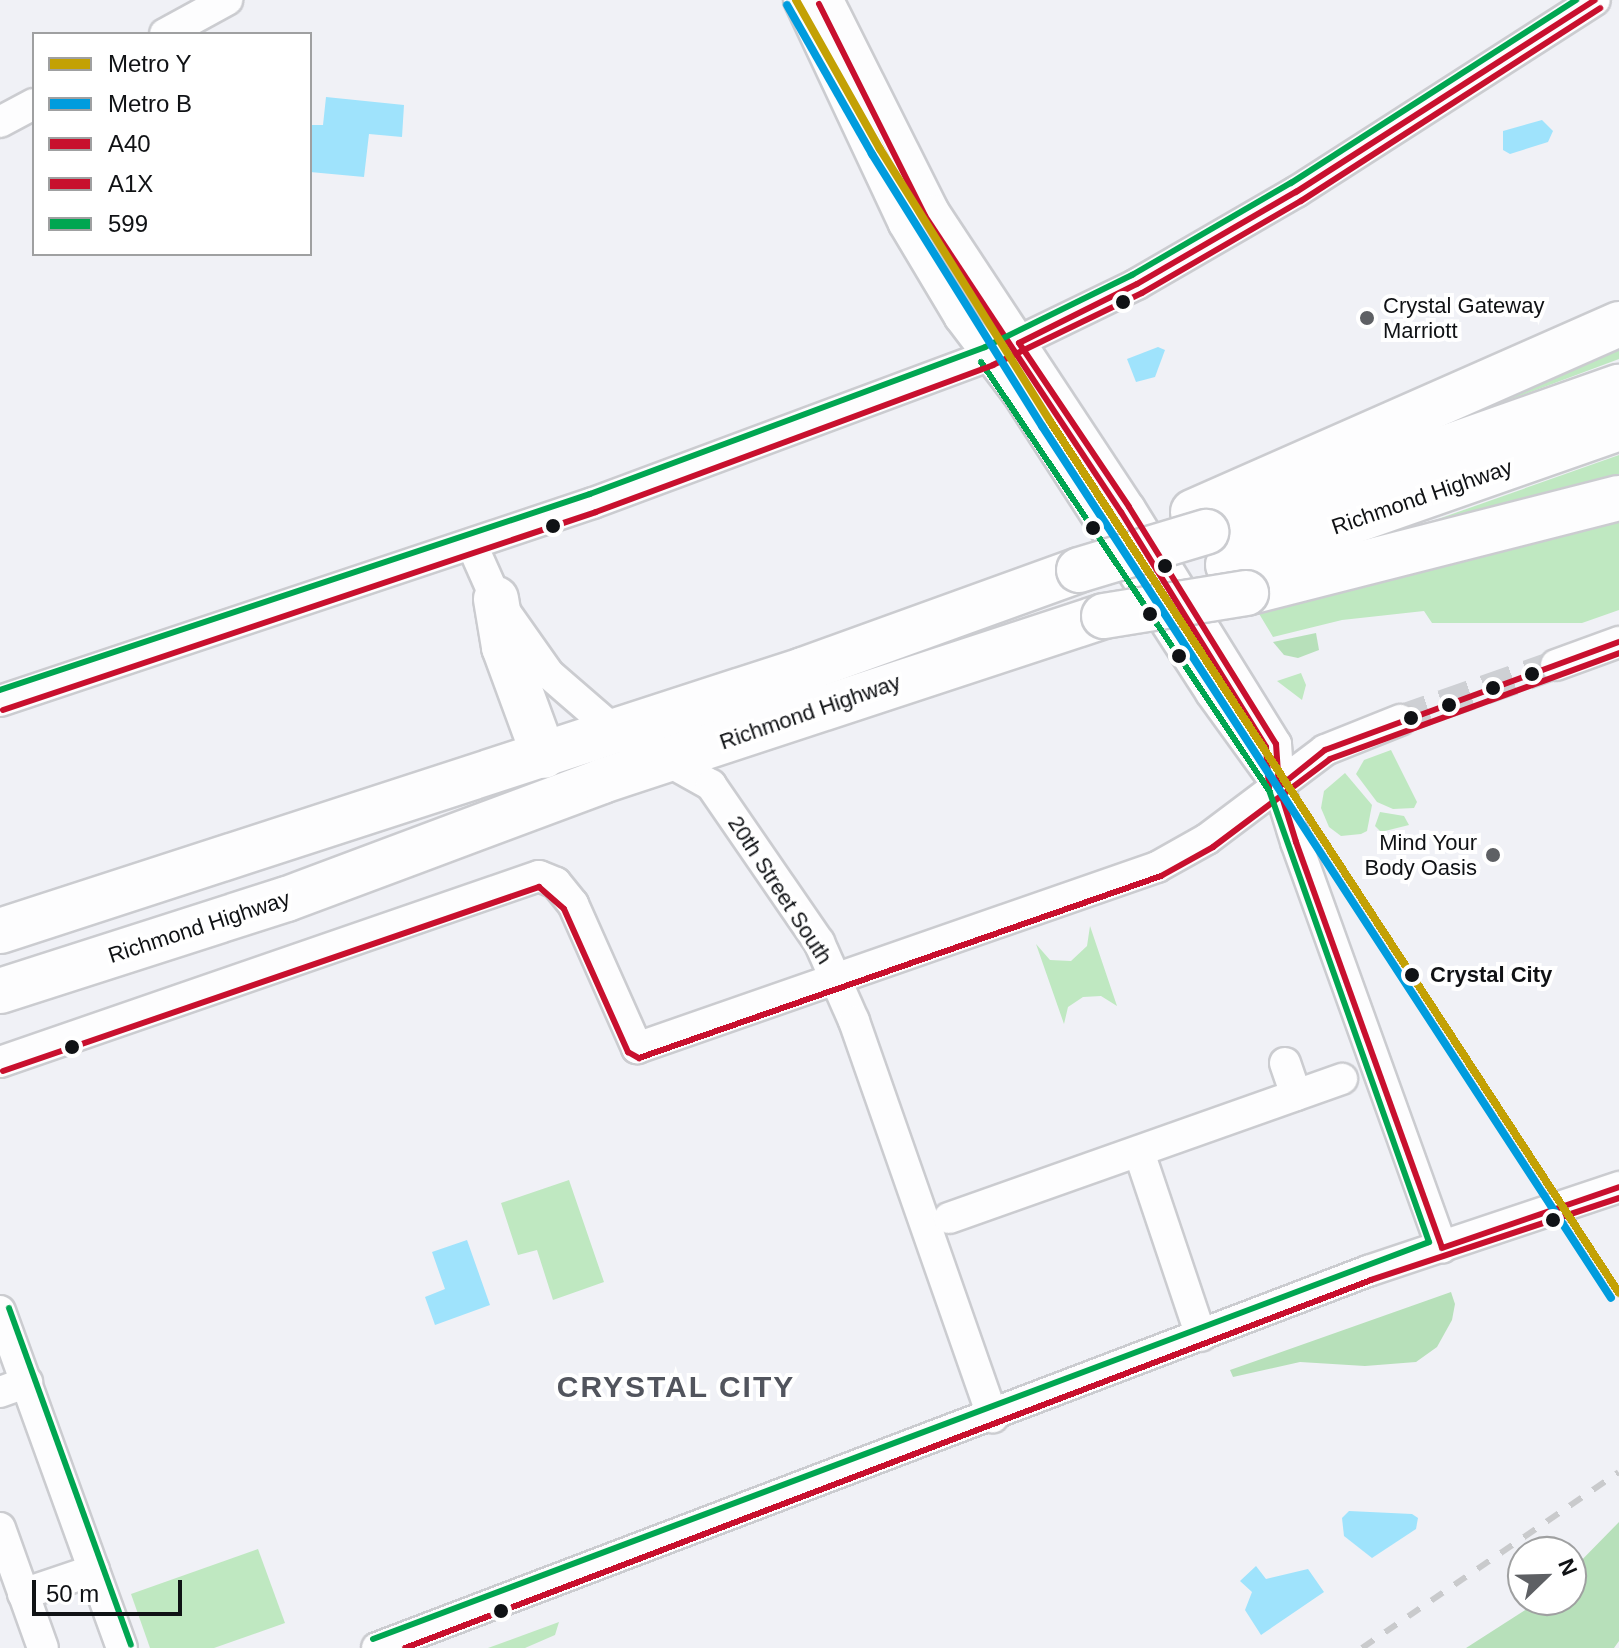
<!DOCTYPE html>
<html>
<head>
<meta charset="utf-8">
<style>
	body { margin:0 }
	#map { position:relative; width:1619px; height:1648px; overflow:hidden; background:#f0f1f6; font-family:Helvetica,sans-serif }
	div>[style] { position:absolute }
	.green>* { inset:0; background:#bfe8c1 }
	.forest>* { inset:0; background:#b7e0ba }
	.water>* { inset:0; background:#9fe3fc }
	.minor-tunnel>* { height:30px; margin-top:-15px; transform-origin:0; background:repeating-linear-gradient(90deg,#ced0d4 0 30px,transparent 0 45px) }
	.roads { filter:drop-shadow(2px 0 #cbccd0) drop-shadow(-2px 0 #cbccd0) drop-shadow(0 2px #cbccd0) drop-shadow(0 -2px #cbccd0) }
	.minor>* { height:30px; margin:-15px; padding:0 15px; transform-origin:15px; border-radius:15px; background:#fdfdfe }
	.highway>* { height:44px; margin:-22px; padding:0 22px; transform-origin:22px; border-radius:22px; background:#fdfdfe }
	.rail>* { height:6px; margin-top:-3px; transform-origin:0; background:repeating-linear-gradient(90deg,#c9cacc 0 14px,transparent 0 28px) }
	.bridges { filter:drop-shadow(2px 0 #cbccd0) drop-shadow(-2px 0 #cbccd0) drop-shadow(0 2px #cbccd0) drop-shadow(0 -2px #cbccd0) }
	.highway-bridge>* { height:44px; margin:-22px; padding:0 22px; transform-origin:22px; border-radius:22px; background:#fdfdfe }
	.bus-1>* { height:6px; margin:-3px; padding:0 3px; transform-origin:3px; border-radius:3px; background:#c8102e }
	.bus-2>* { height:6px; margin:-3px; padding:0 3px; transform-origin:3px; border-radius:3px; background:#c8102e }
	.bus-3>* { height:6px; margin:-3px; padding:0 3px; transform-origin:3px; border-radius:3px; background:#00a651 }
	.bus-4>* { height:6px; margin:-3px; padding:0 3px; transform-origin:3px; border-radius:3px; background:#c8102e }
	.metro-1>* { height:8px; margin:-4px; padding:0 4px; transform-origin:4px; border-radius:4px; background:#c3a105 }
	.metro-2>* { height:8px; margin:-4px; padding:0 4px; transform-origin:4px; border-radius:4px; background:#009cde }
	.dots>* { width:22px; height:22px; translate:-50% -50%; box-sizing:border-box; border:4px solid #fff; border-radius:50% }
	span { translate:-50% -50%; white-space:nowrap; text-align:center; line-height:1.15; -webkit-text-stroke:8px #fff; paint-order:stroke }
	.poi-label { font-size:22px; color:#101215 }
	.left { translate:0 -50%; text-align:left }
	.right { translate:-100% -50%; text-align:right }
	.street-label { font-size:22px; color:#101215 }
	.stop-label { font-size:22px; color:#101215; font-weight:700 }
	.district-label { font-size:30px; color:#51545d; font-weight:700; letter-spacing:2px }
	.legend { position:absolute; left:32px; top:32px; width:280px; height:224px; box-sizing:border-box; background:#fff; border:2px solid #9fa0a1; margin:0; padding:10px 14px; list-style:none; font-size:24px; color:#101215 }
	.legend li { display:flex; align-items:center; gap:16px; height:40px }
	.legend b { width:40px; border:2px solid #9fa0a1 }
	.north { position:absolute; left:1507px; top:1536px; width:80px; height:80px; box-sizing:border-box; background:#fff; border:2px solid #9fa0a1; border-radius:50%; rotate:67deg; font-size:22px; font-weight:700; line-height:32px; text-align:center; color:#101215 }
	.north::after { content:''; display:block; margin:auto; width:28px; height:36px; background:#5e6064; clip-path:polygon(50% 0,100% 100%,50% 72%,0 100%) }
	.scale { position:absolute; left:32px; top:1580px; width:150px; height:36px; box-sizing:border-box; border:4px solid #101215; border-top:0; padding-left:10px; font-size:24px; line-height:28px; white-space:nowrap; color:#101215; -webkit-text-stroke:6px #fff; paint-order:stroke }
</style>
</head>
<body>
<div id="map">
	<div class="green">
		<i style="clip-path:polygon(1619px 333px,1619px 359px,1364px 454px)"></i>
		<i style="clip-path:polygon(1619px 455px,1619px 488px,1325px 559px)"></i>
		<i style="clip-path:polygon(1619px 510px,1619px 610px,1582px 623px,1432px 623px,1424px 611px,1342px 620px,1273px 637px,1252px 602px)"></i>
		<i style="clip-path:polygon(1301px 673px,1306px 685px,1302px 700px,1277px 681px)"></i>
		<i style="clip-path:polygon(1391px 750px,1417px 802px,1414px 808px,1393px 809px,1377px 802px,1356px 774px,1364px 760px)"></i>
		<i style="clip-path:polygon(1345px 773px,1372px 805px,1367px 831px,1361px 834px,1341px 836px,1329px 827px,1321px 808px,1324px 791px)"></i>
		<i style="clip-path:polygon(1380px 812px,1404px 816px,1409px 825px,1381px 832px,1375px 826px)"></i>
		<i style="clip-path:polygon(1090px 926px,1117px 1006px,1101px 996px,1083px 997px,1068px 1007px,1064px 1024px,1036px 944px,1050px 960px,1071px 961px,1087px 946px)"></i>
		<i style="clip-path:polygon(569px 1180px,604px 1282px,553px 1300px,537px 1250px,518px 1255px,501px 1203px)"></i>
		<i style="clip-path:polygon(258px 1549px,285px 1623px,214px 1648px,150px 1648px,131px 1594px)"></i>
		<i style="clip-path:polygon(559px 1622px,555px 1635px,525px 1648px,488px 1648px)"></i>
	</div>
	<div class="forest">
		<i style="clip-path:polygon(1316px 633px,1319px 650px,1298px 658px,1284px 655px,1273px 642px)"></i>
		<i style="clip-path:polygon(1451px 1292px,1455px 1304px,1452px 1320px,1437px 1347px,1416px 1362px,1365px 1366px,1300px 1362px,1233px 1377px,1230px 1370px)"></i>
		<i style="clip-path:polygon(1619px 1522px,1619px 1641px,1614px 1648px,1466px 1648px,1541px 1600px,1571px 1600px,1571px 1571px)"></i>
	</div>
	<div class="water">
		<i style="clip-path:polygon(326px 97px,404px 105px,402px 137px,369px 134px,364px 177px,310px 172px,310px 125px,323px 125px)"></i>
		<i style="clip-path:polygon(1542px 120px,1553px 131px,1548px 142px,1510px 154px,1503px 150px,1503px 131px)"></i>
		<i style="clip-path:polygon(1158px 347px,1165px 350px,1155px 377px,1136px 382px,1127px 359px)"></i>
		<i style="clip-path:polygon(467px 1240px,490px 1305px,435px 1325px,425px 1297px,445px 1289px,432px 1252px)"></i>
		<i style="clip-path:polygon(1349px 1511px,1412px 1514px,1418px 1518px,1416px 1529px,1372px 1558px,1344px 1536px,1342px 1518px)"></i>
		<i style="clip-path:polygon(1256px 1566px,1266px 1579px,1308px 1569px,1324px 1592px,1261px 1635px,1245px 1610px,1252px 1592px,1240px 1581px)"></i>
	</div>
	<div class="minor-tunnel">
		<i style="left:1400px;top:720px;width:165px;rotate:-19.4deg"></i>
	</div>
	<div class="roads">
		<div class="minor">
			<i style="left:799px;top:0;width:247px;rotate:64.9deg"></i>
			<i style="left:904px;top:224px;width:109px;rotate:59.2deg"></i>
			<i style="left:960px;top:318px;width:94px;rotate:52.8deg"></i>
			<i style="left:1017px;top:393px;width:357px;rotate:57.1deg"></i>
			<i style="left:1211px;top:693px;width:116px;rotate:54.1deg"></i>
			<i style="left:828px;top:0;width:235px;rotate:63.4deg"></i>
			<i style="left:933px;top:210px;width:356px;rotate:56.6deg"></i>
			<i style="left:1129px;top:507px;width:279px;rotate:58.2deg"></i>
			<i style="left:1276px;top:744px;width:43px;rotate:86deg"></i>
			<i style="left:1279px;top:787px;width:58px;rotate:72.8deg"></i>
			<i style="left:1296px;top:842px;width:431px;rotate:70.2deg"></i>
			<i style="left:165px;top:34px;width:71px;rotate:-28.7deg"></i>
			<i style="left:0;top:122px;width:38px;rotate:-28deg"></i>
			<i style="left:472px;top:545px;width:59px;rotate:66deg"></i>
			<i style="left:496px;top:599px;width:92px;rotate:54.8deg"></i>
			<i style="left:549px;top:674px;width:89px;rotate:40.9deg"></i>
			<i style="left:616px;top:732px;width:109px;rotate:29.2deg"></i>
			<i style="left:711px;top:785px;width:191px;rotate:55.5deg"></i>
			<i style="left:819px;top:942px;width:86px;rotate:66.1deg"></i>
			<i style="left:854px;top:1021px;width:420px;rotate:70.7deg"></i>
			<i style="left:1556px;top:665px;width:67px;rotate:-20.1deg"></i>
			<i style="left:0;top:701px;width:625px;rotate:-18.46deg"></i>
			<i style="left:593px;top:503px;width:422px;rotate:-20.4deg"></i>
			<i style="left:989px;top:356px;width:165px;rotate:-25.9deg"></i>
			<i style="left:1137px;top:284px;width:184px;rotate:-30.1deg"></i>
			<i style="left:1296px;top:192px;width:355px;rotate:-32.7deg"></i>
			<i style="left:0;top:1062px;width:570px;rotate:-19.04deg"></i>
			<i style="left:539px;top:876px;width:18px;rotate:22deg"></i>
			<i style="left:556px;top:883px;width:27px;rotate:51deg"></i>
			<i style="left:573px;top:904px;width:158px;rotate:66deg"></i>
			<i style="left:637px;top:1048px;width:551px;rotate:-19.19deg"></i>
			<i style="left:1157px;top:867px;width:57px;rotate:-29.2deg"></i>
			<i style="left:1207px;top:839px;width:148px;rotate:-37deg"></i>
			<i style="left:1325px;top:750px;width:81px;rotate:-21.8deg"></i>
			<i style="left:1285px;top:1063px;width:34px;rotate:71deg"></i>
			<i style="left:1139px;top:1152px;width:194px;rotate:71.4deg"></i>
			<i style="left:949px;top:1218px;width:417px;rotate:-19.5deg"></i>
			<i style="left:0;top:1311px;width:358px;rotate:70.1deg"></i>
			<i style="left:0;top:1392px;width:29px;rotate:-20deg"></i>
			<i style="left:0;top:1528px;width:127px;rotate:70.3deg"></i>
			<i style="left:23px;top:1594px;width:75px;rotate:-18.7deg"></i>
			<i style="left:377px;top:1648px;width:1060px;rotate:-20.83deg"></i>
			<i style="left:1368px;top:1271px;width:265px;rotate:-18.5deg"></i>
		</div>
		<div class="highway">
			<i style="left:1193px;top:512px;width:466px;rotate:-23.8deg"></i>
			<i style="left:1229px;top:524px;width:413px;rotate:-19.4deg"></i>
			<i style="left:1228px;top:565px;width:414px;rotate:-19.3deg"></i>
			<i style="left:1246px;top:593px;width:385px;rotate:-14.3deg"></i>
			<i style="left:496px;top:599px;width:49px;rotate:80.5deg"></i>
			<i style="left:504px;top:647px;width:116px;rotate:69.8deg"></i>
			<i style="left:0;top:931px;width:844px;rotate:-18.01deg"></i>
			<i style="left:803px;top:670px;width:294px;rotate:-19.9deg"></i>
			<i style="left:0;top:991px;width:301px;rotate:-17.8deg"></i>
			<i style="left:287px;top:899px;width:336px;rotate:-20.5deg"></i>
			<i style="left:602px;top:781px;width:528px;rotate:-18.19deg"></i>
		</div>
	</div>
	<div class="rail">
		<i style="left:1362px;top:1648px;width:311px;rotate:-34.4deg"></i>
	</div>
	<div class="bridges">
		<div class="highway-bridge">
			<i style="left:1079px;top:570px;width:133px;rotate:-16.7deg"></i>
			<i style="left:1104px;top:616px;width:144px;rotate:-9.2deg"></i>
		</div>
	</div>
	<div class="bus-1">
		<i style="left:1019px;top:343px;width:197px;rotate:56.1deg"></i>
		<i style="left:1129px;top:507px;width:279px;rotate:58.2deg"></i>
		<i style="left:1276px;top:744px;width:43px;rotate:86deg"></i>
		<i style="left:1279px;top:787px;width:58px;rotate:72.8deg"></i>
		<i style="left:1296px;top:842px;width:431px;rotate:70.2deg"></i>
		<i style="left:1019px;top:343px;width:132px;rotate:-26.6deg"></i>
		<i style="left:1137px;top:284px;width:184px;rotate:-30.1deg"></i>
		<i style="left:1296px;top:192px;width:355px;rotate:-32.7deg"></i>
		<i style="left:1279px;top:787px;width:59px;rotate:-38.8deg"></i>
		<i style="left:1325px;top:750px;width:313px;rotate:-20.2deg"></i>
		<i style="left:1442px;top:1248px;width:187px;rotate:-19deg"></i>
	</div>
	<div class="bus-2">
		<i style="left:819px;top:4px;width:237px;rotate:63.4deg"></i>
		<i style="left:925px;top:216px;width:355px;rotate:56.5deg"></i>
		<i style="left:1121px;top:512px;width:276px;rotate:58.3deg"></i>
		<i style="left:1266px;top:747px;width:41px;rotate:85.8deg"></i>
		<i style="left:3px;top:1071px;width:567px;rotate:-18.95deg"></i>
		<i style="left:539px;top:887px;width:33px;rotate:41deg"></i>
		<i style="left:564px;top:909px;width:157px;rotate:65.9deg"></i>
		<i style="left:628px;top:1052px;width:13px;rotate:29deg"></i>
		<i style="left:639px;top:1058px;width:553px;rotate:-19.22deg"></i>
		<i style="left:1161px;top:876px;width:60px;rotate:-29.1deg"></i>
		<i style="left:1213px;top:847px;width:146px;rotate:-36.9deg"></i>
		<i style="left:1330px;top:759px;width:308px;rotate:-20.1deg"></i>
		<i style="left:405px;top:1648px;width:1034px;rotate:-20.85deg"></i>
		<i style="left:1371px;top:1280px;width:261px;rotate:-18.3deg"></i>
	</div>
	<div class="bus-3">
		<i style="left:0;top:690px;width:622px;rotate:-18.38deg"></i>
		<i style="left:590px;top:494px;width:421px;rotate:-20.4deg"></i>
		<i style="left:985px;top:347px;width:164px;rotate:-26.1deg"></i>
		<i style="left:1132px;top:275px;width:184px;rotate:-30.1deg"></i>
		<i style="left:1291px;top:183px;width:339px;rotate:-32.7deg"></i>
		<i style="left:9px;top:1308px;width:358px;rotate:70.1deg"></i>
		<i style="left:373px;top:1639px;width:1128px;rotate:-20.6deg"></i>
		<i style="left:1429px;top:1242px;width:477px;rotate:-109.5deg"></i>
		<i style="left:1270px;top:792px;width:518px;rotate:-123.9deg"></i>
	</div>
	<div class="bus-4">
		<i style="left:3px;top:710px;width:625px;rotate:-18.46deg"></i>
		<i style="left:596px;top:512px;width:423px;rotate:-20.3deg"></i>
		<i style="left:993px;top:365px;width:165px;rotate:-25.8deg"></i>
		<i style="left:1142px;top:293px;width:184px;rotate:-30.1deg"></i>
		<i style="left:1301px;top:201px;width:356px;rotate:-32.8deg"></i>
	</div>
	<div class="metro-1">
		<i style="left:796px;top:0;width:171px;rotate:60.6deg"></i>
		<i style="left:880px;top:149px;width:321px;rotate:58deg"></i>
		<i style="left:1050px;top:421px;width:1041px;rotate:56.87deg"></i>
	</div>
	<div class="metro-2">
		<i style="left:787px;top:5px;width:172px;rotate:60.3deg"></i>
		<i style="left:872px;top:154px;width:321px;rotate:58deg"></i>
		<i style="left:1042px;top:426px;width:1041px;rotate:56.87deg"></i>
	</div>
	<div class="dots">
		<i style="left:1123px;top:302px;background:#101215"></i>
		<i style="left:1367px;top:318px;background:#5e6064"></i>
		<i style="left:553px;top:526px;background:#101215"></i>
		<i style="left:1093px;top:528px;background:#101215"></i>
		<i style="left:1165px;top:566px;background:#101215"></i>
		<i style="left:1150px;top:614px;background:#101215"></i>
		<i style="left:1179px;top:656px;background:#101215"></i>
		<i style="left:1532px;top:674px;background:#101215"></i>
		<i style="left:1493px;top:688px;background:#101215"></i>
		<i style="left:1449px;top:705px;background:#101215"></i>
		<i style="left:1411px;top:718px;background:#101215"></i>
		<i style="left:1493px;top:855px;background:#5e6064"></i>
		<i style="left:1412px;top:975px;background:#101215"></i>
		<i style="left:72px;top:1047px;background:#101215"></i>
		<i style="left:1553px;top:1220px;background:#101215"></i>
		<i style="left:501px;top:1611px;background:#101215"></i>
	</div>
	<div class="poi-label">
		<span class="left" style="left:1383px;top:318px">Crystal Gateway<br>Marriott</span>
		<span class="right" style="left:1477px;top:855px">Mind Your<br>Body Oasis</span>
	</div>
	<div class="street-label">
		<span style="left:1422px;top:497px;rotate:-19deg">Richmond Highway</span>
		<span style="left:810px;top:712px;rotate:-19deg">Richmond Highway</span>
		<span style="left:780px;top:890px;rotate:57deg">20th Street South</span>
		<span style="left:199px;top:927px;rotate:-18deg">Richmond Highway</span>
	</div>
	<div class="stop-label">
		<span class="left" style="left:1430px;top:975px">Crystal City</span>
	</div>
	<div class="district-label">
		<span style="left:676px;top:1387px">CRYSTAL CITY</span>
	</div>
	<ul class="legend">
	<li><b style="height:10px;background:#c3a105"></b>Metro Y</li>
	<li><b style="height:10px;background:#009cde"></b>Metro B</li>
	<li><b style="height:10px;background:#c8102e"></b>A40</li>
	<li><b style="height:10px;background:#c8102e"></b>A1X</li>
	<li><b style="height:10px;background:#00a651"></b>599</li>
	</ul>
	<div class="north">N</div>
	<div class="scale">50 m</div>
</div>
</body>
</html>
